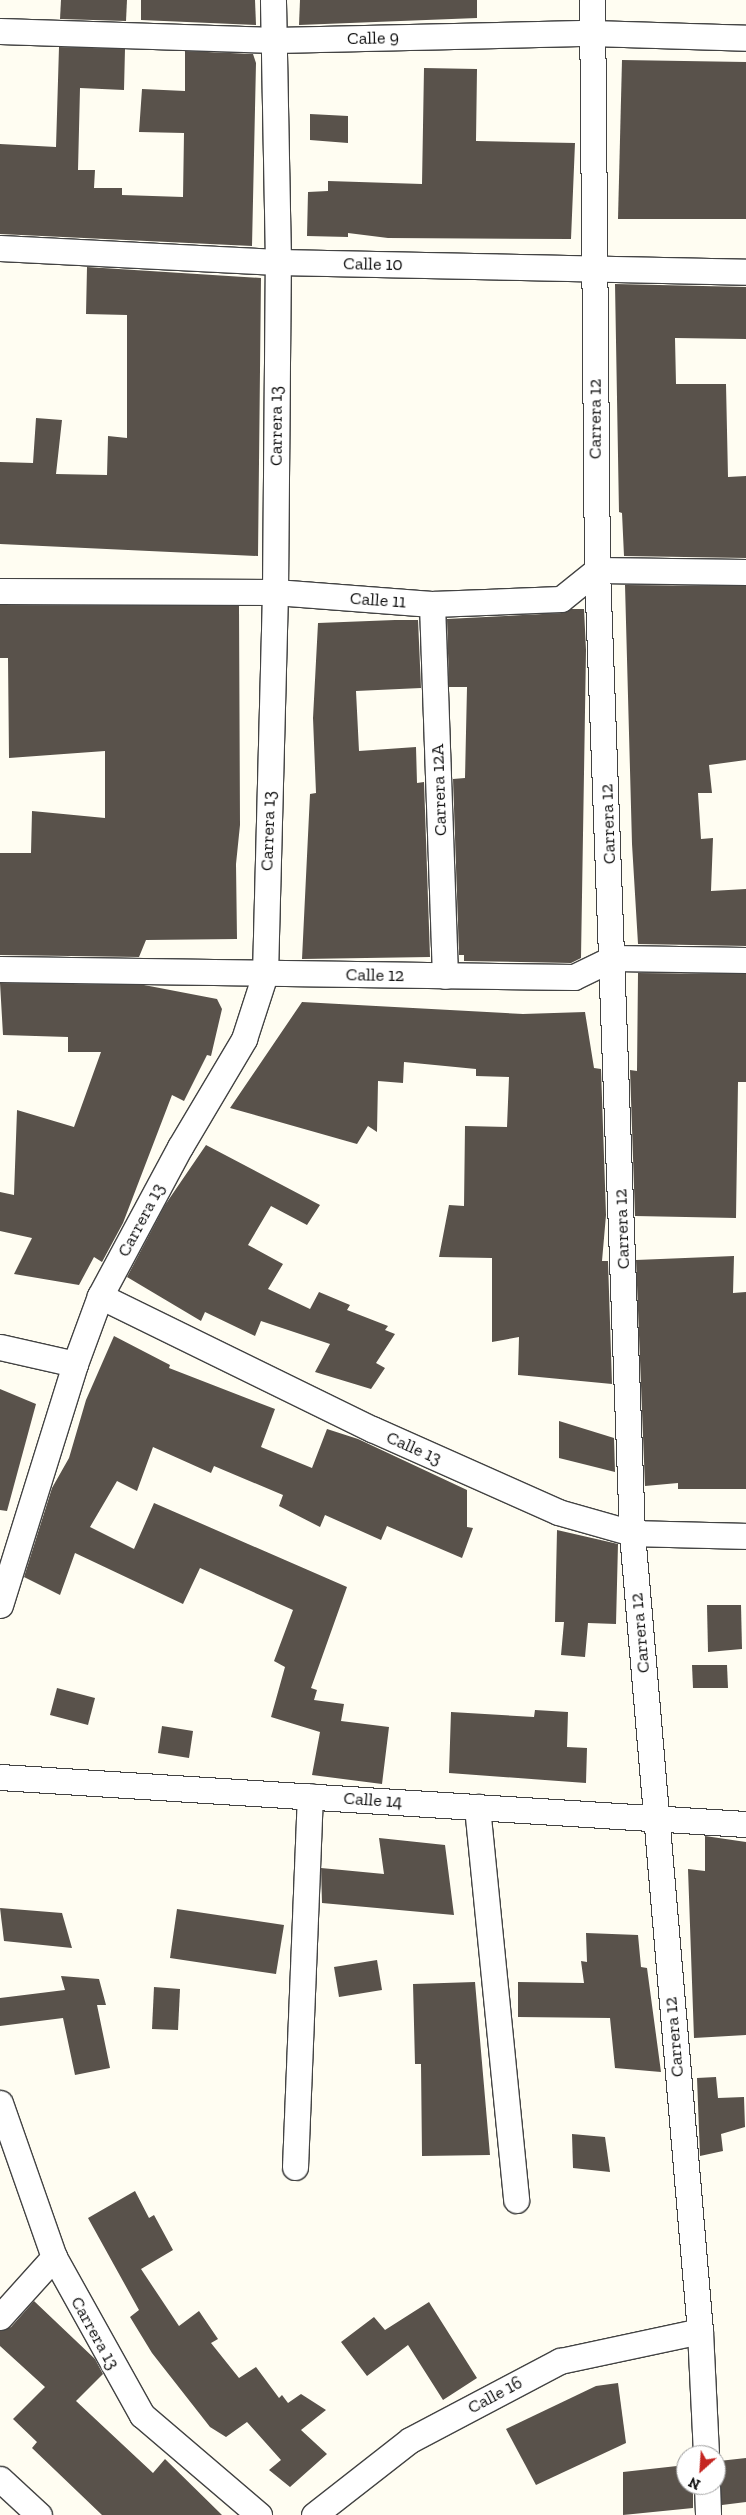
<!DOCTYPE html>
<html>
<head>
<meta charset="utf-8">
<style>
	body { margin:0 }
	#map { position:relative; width:746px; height:2515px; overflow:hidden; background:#fffdf2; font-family:"Zilla Slab",serif }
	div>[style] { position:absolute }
	.building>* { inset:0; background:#59524b }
	.roads { filter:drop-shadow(1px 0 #434343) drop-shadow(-1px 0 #434343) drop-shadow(0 1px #434343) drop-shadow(0 -1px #434343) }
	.street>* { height:25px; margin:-12.5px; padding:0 12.5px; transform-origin:12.5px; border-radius:12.5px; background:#fff }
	span { translate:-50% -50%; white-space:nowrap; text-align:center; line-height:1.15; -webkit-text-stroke:5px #fff; paint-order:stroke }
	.street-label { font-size:18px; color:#101010 }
	.north { position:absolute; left:676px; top:2445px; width:50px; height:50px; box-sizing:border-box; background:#fff; border:1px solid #9f9f9f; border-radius:50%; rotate:206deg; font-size:14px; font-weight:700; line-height:20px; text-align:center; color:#101010 }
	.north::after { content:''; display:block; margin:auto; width:18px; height:22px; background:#c52622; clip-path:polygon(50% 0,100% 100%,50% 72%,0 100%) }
</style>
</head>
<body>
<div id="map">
	<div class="building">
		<i style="clip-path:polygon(61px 0,127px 0,126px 21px,60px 19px)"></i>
		<i style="clip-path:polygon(141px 0,255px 0,256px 25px,141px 20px)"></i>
		<i style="clip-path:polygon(300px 0,477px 0,477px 18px,299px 25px)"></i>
		<i style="clip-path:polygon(59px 47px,125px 49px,124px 90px,80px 88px,78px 170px,95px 170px,94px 188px,122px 188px,122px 195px,183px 197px,184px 133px,139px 132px,142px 89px,185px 91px,185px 51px,253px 54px,256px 63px,252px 246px,0 234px,0 144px,56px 147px)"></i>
		<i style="clip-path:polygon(622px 60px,746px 62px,746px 219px,618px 219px)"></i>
		<i style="clip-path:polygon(424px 68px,477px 69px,476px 141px,575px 143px,571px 239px,388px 238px,348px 233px,348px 237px,307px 236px,308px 192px,328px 191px,328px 181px,422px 184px)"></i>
		<i style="clip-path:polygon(310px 114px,348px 116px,348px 143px,310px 140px)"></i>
		<i style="clip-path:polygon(87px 267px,261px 278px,258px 556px,0 544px,0 462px,33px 463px,36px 418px,62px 420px,56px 474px,107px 475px,108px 436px,127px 438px,127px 315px,86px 314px)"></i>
		<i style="clip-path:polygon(615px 284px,746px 287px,746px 339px,675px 338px,676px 384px,726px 384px,728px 477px,746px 476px,746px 558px,624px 556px,622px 513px,619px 512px)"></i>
		<i style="clip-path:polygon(625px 585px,746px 586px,746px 760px,709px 765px,712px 793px,698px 793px,701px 839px,713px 838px,711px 891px,746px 889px,746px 946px,638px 944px,632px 844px)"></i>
		<i style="clip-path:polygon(0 605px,239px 606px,240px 825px,236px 864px,237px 939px,146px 940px,139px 957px,0 955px,0 853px,31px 853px,32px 811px,105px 818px,105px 751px,9px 758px,8px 658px,0 658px)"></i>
		<i style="clip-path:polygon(571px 609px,584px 609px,586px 650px,581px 958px,571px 963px,464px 961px,464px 955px,459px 955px,453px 779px,465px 778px,467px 687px,449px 687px,447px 619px,562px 613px)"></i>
		<i style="clip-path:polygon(395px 620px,418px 620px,421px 688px,356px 691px,359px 751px,416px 747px,417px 783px,424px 782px,430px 957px,302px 959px,310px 794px,316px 793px,313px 718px,318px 623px)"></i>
		<i style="clip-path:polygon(638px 973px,746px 974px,746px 1082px,738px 1082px,736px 1218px,635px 1216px,630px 1070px,637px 1071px)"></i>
		<i style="clip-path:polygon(0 983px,144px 985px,217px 999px,222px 1009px,211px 1056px,207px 1055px,184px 1101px,172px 1095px,123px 1223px,102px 1262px,94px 1257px,79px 1285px,14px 1274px,32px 1238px,0 1231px,0 1192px,14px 1195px,17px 1110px,74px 1127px,101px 1052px,68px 1052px,68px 1037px,3px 1035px)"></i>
		<i style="clip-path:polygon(302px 1002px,523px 1014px,585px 1012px,594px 1068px,601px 1069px,606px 1215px,602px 1261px,608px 1261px,612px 1384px,518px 1375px,519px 1337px,492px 1342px,492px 1258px,439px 1257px,449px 1205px,464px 1206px,465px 1126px,507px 1127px,509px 1077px,476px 1076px,476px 1069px,404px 1062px,403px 1083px,378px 1081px,377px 1132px,368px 1126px,357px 1144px,230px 1108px)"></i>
		<i style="clip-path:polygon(206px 1145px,320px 1205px,307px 1225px,271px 1206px,248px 1245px,283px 1264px,268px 1289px,310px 1309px,319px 1292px,350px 1305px,347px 1310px,388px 1326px,385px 1330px,395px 1334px,376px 1363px,385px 1368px,371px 1389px,315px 1372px,330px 1344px,261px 1321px,255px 1336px,205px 1312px,201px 1321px,127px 1277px,165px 1205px)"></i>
		<i style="clip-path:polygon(734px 1256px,733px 1293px,746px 1292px,746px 1489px,678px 1489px,678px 1483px,645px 1486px,636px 1260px)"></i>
		<i style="clip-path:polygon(114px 1336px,170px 1365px,169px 1368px,275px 1409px,261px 1447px,312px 1468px,327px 1429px,358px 1439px,467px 1490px,467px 1527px,473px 1528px,462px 1558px,387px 1526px,381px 1540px,325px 1515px,320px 1527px,279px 1506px,283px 1495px,214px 1466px,211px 1473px,153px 1447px,137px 1491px,117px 1481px,90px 1527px,134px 1549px,154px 1503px,347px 1587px,311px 1688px,317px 1690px,314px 1700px,344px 1704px,341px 1721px,389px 1727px,382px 1784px,312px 1775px,320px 1732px,271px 1717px,285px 1667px,274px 1661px,293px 1610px,200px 1568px,183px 1604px,75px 1553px,60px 1595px,24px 1577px,52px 1488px,69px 1458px,86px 1400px)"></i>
		<i style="clip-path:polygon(0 1389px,36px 1404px,7px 1511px,0 1510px)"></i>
		<i style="clip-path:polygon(559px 1421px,614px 1438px,615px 1472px,559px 1458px)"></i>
		<i style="clip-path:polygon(557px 1530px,618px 1544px,616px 1624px,588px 1623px,585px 1657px,561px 1655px,564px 1622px,555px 1622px)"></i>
		<i style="clip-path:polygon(707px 1605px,741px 1605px,742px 1649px,708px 1652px)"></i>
		<i style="clip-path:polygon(692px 1665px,727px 1665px,728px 1688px,693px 1688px)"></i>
		<i style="clip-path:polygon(57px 1688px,95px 1698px,88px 1725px,50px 1715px)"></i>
		<i style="clip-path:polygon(535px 1710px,568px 1712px,567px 1747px,587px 1748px,586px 1783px,449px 1773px,451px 1712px,534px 1717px)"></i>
		<i style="clip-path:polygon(162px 1726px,193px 1731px,189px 1758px,158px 1753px)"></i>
		<i style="clip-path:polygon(705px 1836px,746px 1842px,746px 2035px,694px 2038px,688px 1869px,705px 1871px)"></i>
		<i style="clip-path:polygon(379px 1838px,445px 1845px,454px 1915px,322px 1903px,321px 1868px,384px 1874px)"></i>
		<i style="clip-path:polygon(0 1908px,62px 1913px,72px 1948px,4px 1941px)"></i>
		<i style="clip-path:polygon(177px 1909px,284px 1925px,276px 1974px,170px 1958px)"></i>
		<i style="clip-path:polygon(586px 1933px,638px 1935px,641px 1967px,647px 1968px,661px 2072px,615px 2068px,610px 2018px,518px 2017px,518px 1982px,584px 1983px,581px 1961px,587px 1962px)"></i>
		<i style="clip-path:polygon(377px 1960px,382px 1990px,339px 1997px,334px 1967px)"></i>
		<i style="clip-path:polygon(61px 1976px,99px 1979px,106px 2005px,97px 2005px,110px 2068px,75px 2075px,63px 2018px,0 2026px,0 1998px,65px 1990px)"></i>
		<i style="clip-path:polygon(475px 1982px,490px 2155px,422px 2156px,421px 2064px,415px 2064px,413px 1984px)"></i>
		<i style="clip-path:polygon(154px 1987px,180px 1989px,178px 2030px,152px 2029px)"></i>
		<i style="clip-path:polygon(716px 2077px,718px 2098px,744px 2097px,745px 2127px,721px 2134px,723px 2151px,700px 2156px,697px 2078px)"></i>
		<i style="clip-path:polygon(572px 2134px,605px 2137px,610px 2172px,573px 2168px)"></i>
		<i style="clip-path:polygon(135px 2191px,149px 2218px,154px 2215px,173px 2250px,141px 2269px,179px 2326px,199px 2311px,218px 2339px,211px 2343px,239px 2378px,256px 2367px,279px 2398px,282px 2395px,288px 2403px,301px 2394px,326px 2410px,301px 2430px,327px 2454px,290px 2487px,269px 2470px,281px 2460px,247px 2422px,226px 2437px,210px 2427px,152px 2353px,130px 2317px,139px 2310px,88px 2218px)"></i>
		<i style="clip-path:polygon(34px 2301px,95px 2359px,103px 2374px,76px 2401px,153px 2473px,165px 2459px,222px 2515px,102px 2515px,32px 2448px,37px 2442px,13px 2419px,45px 2387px,0 2346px,0 2331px,11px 2327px)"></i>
		<i style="clip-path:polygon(429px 2302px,477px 2378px,443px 2400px,408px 2345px,367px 2376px,341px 2342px,374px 2317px,385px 2330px)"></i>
		<i style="clip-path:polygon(618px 2383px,626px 2443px,536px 2485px,506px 2429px,596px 2386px)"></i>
		<i style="clip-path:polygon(746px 2458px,746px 2502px,722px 2505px,716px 2465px,719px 2461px)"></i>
		<i style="clip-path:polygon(686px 2465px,686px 2485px,693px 2485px,693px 2508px,623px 2515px,623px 2472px)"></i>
	</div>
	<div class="roads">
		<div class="street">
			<i style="left:592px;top:0;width:570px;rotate:89.5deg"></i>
			<i style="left:597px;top:570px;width:964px;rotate:87.92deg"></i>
			<i style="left:632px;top:1533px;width:801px;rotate:85.13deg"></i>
			<i style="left:700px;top:2331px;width:124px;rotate:87.2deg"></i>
			<i style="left:0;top:31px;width:275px;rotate:1.9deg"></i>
			<i style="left:275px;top:40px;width:316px;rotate:-1.3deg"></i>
			<i style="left:591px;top:33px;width:155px;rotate:1.8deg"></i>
			<i style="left:0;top:248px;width:278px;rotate:2.9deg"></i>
			<i style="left:278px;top:262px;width:468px;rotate:1.2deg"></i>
			<i style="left:0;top:591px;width:275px;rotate:0.2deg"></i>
			<i style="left:275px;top:592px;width:157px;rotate:4.4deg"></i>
			<i style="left:432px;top:604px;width:129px;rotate:-2.2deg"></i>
			<i style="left:561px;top:599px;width:46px;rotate:-38.9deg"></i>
			<i style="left:597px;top:570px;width:149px;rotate:0.8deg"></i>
			<i style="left:432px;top:604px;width:372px;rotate:88deg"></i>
			<i style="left:0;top:969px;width:574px;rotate:0.8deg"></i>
			<i style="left:574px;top:977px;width:43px;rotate:-26deg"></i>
			<i style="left:613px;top:958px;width:133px;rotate:0.9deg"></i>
			<i style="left:100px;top:1296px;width:303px;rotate:26.1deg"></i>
			<i style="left:372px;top:1429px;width:204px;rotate:24deg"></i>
			<i style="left:558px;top:1512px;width:77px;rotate:15.8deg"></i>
			<i style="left:632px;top:1533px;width:114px;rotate:1.5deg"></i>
			<i style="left:0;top:1347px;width:77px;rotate:12.8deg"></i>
			<i style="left:0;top:1605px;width:252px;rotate:-72.7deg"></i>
			<i style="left:75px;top:1364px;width:72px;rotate:-69.8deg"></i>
			<i style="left:100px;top:1296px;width:169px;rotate:-61.8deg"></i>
			<i style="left:180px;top:1147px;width:126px;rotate:-59.3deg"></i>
			<i style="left:244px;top:1039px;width:68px;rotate:-72.1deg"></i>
			<i style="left:265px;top:974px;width:382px;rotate:-88.5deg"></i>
			<i style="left:275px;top:592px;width:330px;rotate:-89.5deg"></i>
			<i style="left:278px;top:262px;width:262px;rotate:-91.1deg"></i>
			<i style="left:0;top:1777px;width:747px;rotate:3.61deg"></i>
			<i style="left:477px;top:1807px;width:395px;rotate:84.3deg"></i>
			<i style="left:0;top:2103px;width:163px;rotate:70.7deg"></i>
			<i style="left:54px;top:2257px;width:181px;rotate:60.9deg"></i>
			<i style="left:142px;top:2415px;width:154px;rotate:40.5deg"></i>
			<i style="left:295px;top:2167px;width:371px;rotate:-87.7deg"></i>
			<i style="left:0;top:2317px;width:81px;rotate:-48deg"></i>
			<i style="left:0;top:2479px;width:53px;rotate:42.7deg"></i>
			<i style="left:707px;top:2485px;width:30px;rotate:88deg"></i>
			<i style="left:314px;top:2515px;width:122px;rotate:-38deg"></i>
			<i style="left:410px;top:2440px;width:170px;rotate:-27.8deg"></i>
			<i style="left:560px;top:2361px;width:143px;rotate:-12.1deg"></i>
		</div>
	</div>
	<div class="street-label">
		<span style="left:373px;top:38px;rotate:-1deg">Calle 9</span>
		<span style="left:373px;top:264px;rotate:1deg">Calle 10</span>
		<span style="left:595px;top:419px;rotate:-90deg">Carrera 12</span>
		<span style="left:276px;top:426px;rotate:-90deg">Carrera 13</span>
		<span style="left:378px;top:600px;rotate:4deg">Calle 11</span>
		<span style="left:439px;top:790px;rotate:-92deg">Carrera 12A</span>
		<span style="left:608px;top:824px;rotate:-92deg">Carrera 12</span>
		<span style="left:268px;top:831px;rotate:-88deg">Carrera 13</span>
		<span style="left:375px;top:975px;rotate:1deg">Calle 12</span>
		<span style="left:141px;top:1220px;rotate:-62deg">Carrera 13</span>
		<span style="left:622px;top:1229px;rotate:-92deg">Carrera 12</span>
		<span style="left:414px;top:1448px;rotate:24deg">Calle 13</span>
		<span style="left:640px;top:1633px;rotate:-95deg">Carrera 12</span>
		<span style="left:373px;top:1800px;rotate:4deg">Calle 14</span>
		<span style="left:674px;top:2037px;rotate:-95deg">Carrera 12</span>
		<span style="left:95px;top:2333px;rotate:61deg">Carrera 13</span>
		<span style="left:495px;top:2395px;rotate:-28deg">Calle 16</span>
	</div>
	<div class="north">N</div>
</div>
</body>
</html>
